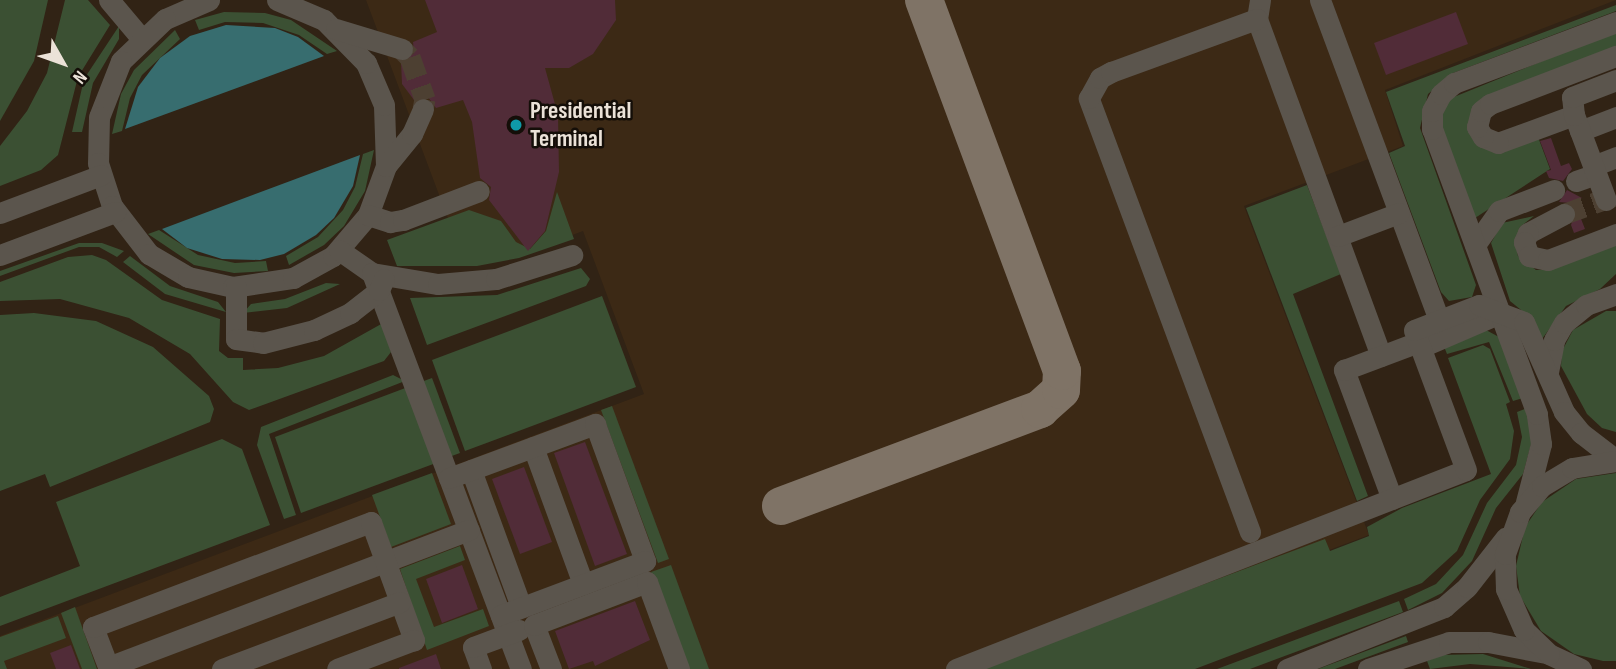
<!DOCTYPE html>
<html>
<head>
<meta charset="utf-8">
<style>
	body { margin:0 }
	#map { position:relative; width:1616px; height:669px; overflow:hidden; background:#312315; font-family:"Sofia Sans Condensed",sans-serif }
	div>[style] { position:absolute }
	.built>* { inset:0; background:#3c2915 }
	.green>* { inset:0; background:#3b5033 }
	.water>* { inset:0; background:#376d6f }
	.taxiway>* { height:38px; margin:-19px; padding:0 19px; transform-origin:19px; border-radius:19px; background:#7f7366 }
	.building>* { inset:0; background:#512c38 }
	.minor-tunnel>* { height:21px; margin-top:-10.5px; transform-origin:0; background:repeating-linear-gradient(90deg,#4d4032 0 21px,transparent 0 31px) }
	.minor>* { height:21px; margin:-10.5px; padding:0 10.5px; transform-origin:10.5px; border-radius:10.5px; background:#5b554d }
	.dots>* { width:19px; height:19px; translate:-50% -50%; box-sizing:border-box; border:4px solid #140e08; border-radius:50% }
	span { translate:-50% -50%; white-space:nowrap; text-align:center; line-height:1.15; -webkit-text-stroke:5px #140e08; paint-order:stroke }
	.poi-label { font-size:24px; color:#ebe2d8; font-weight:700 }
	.left { translate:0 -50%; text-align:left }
	.north { position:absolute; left:28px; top:28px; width:70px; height:70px; -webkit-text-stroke:5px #140e08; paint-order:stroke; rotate:130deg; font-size:19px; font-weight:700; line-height:28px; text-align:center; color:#ebe2d8 }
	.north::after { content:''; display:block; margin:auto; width:24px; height:32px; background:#ebe2d8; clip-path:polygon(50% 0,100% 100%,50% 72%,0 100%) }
</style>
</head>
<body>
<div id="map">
	<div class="built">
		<i style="clip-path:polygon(366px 0,1616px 0,1385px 90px,1403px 146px,1244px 206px,1369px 535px,1014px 669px,0 669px,0 636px,644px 394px,583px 231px,527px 252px,462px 256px)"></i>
	</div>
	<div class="green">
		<i style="clip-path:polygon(0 0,48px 0,34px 61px,0 121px)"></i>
		<i style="clip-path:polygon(65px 0,88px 0,110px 25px,78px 77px,58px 155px,41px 170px,0 186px,0 146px,27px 111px,47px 73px)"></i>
		<i style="clip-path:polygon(1616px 5px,1616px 11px,1453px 73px,1428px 94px,1420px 128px,1476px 285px,1472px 297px,1449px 301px,1441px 292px,1389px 153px,1405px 146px,1386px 92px)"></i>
		<i style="clip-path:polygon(224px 12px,265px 13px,291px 20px,337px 51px,327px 54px,299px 35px,263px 23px,225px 22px,199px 30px,195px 20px)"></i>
		<i style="clip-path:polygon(119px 26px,119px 39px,93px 83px,82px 132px,72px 132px,84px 79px)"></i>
		<i style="clip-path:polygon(175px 30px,180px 39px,142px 75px,130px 98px,122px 131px,112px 134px,121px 94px,134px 70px)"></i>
		<i style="clip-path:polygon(1616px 31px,1616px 48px,1487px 97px,1470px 129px,1538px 137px,1550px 169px,1475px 218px,1440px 123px,1444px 101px)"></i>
		<i style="clip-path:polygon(374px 150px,365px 191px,344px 226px,324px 245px,289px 265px,286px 256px,318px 237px,343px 210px,355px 187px,363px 154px)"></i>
		<i style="clip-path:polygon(1307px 185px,1341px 274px,1293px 294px,1368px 496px,1357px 501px,1246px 208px)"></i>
		<i style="clip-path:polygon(557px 192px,574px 239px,519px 258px,477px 266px,397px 266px,387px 240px,469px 210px,501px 221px,516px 242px,530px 249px,546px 231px)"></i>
		<i style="clip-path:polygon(1534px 216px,1520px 227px,1515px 241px,1518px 256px,1536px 270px,1551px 269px,1616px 244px,1616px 274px,1600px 289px,1566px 306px,1542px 339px,1531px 318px,1510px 301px,1491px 243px,1502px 223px)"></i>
		<i style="clip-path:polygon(159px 230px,198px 255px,235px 263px,266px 261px,268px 271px,234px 273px,194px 265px,148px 234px)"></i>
		<i style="clip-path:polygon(79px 243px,102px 243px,124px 251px,117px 257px,99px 247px,79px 247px,0 276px,0 271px)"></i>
		<i style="clip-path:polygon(92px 255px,106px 260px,162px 300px,220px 319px,219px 351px,228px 358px,243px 358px,243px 370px,278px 368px,324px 356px,383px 323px,391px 352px,384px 361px,249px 410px,233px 402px,190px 354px,129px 318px,60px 299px,0 301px,0 282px,68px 257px)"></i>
		<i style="clip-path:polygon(130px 256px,170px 286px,218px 302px,226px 312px,165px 294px,123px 262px)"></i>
		<i style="clip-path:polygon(581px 268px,590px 279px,586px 286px,427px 345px,410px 298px,497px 295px)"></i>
		<i style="clip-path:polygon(326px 283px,340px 284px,287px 308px,243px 313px,251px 304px,285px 299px)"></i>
		<i style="clip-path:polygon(602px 296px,636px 387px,465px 451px,432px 360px)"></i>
		<i style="clip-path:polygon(1606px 311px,1616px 311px,1616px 432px,1602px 428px,1587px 414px,1561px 366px,1562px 351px,1573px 330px)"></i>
		<i style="clip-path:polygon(34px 313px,96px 321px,153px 347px,209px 396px,214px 409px,210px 422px,50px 487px,45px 474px,0 491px,0 315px)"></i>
		<i style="clip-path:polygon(1486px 330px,1499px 337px,1523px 398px,1513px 401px,1489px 342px,1447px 354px,1443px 344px)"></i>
		<i style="clip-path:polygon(1483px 345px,1490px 349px,1510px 402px,1506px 404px,1514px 431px,1510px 459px,1480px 500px,1457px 551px,1422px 583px,1195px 669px,978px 669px,1325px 539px,1330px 551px,1369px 536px,1367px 527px,1402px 508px,1491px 474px,1448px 358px)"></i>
		<i style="clip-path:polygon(393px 375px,405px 381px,269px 434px,296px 515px,284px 519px,257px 445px,261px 427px)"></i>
		<i style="clip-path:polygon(432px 378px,460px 453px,449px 457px,421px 382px)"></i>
		<i style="clip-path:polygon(408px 387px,436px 463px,301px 513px,275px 437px)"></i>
		<i style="clip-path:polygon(612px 406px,669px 559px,658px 563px,601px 410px)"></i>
		<i style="clip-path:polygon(1527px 408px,1533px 437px,1523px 474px,1496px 508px,1472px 561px,1442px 593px,1408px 610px,1404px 599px,1436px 584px,1463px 555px,1487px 503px,1516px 465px,1522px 437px,1517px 412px)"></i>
		<i style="clip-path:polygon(222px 439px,242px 449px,270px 525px,0 626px,0 597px,80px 566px,56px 502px)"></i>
		<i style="clip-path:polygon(432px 473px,451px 524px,391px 547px,372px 495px)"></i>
		<i style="clip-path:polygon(1616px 473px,1616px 661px,1603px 661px,1574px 654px,1541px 631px,1520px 596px,1516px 566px,1525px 527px,1542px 502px,1576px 479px)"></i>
		<i style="clip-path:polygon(460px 546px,465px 560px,416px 579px,434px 627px,483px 609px,489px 626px,427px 650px,400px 569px)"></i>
		<i style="clip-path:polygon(671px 565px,709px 669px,687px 669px,651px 572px)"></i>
		<i style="clip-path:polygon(1399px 601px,1403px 612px,1250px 669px,1217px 669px)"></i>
		<i style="clip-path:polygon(75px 607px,97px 669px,82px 669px,61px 613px)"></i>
		<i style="clip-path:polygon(58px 616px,66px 638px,4px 661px,7px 669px,0 669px,0 637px)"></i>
		<i style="clip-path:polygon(1406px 636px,1408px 642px,1335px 669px,1318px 669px)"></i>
		<i style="clip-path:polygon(1483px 654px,1531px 669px,1470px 664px,1430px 669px,1427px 661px,1441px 655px)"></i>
	</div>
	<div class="water">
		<i style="clip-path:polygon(226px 25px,275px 28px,298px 37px,324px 56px,125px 129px,138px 87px,160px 58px,190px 36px)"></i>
		<i style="clip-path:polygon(360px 155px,353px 186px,334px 218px,316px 235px,284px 254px,260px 260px,222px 259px,187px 248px,162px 229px)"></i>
	</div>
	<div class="taxiway">
		<i style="left:781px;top:506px;width:277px;rotate:-20.5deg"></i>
		<i style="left:1040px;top:409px;width:28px;rotate:-42deg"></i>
		<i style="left:1061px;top:390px;width:19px;rotate:-87deg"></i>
		<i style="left:1062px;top:371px;width:396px;rotate:-110.4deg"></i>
	</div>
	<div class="building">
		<i style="clip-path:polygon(425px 0,615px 0,616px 20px,593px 54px,569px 68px,545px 68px,558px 115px,559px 172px,545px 231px,528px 251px,489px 200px,491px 187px,480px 178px,472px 122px,463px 100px,436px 108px,428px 97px,414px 100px,402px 84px,401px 62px,414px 53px,413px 42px,437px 32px)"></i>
		<i style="clip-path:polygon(1456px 12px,1468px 44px,1386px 75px,1374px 43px)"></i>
		<i style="clip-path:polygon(1551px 138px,1561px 166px,1569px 163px,1572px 169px,1563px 181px,1549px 178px,1546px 171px,1551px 170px,1540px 141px)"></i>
		<i style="clip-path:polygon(1567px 190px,1582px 198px,1574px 201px,1585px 229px,1574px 233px,1571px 225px,1576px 209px,1570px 203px,1559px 202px)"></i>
		<i style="clip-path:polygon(585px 442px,627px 554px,595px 566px,554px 453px)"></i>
		<i style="clip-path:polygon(524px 467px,552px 542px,520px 554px,492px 479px)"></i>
		<i style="clip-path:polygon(462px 565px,478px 609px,442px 623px,426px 579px)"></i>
		<i style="clip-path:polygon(635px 601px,650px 640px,595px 666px,593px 661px,569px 669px,555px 631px)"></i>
		<i style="clip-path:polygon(71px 645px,80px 669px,56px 669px,50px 653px)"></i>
		<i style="clip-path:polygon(436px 654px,441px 669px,399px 669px,399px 668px)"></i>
	</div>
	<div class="minor-tunnel">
		<i style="left:402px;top:49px;width:11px;rotate:45deg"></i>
		<i style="left:410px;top:57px;width:45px;rotate:70.3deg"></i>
		<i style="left:425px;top:99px;width:10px;rotate:101deg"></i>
		<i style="left:1564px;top:214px;width:55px;rotate:-20.1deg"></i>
	</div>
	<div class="minor">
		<i style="left:109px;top:0;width:50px;rotate:49.9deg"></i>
		<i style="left:209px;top:0;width:48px;rotate:156.6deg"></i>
		<i style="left:165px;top:19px;width:61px;rotate:136.3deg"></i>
		<i style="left:121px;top:61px;width:60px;rotate:111.4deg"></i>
		<i style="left:99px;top:117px;width:46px;rotate:91.2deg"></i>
		<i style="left:98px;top:163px;width:45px;rotate:72deg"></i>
		<i style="left:112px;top:206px;width:61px;rotate:52.4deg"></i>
		<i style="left:149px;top:254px;width:45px;rotate:30.5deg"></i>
		<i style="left:188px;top:277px;width:46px;rotate:12.5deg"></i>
		<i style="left:233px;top:287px;width:61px;rotate:-8.5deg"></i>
		<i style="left:293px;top:278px;width:46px;rotate:-28.8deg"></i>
		<i style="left:333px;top:256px;width:54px;rotate:-49.5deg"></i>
		<i style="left:368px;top:215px;width:52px;rotate:-69.8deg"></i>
		<i style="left:386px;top:166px;width:61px;rotate:-91.9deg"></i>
		<i style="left:384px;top:105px;width:46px;rotate:-113.2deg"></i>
		<i style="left:366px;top:63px;width:60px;rotate:-134.3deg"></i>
		<i style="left:324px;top:20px;width:51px;rotate:-156.9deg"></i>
		<i style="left:1260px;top:0;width:19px;rotate:99deg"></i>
		<i style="left:1257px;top:19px;width:359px;rotate:69.8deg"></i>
		<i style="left:1320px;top:0;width:341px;rotate:69.6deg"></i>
		<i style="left:336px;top:29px;width:69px;rotate:16.9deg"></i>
		<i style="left:1574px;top:115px;width:81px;rotate:159.8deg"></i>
		<i style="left:1498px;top:143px;width:16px;rotate:-158deg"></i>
		<i style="left:1483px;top:137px;width:12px;rotate:-121deg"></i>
		<i style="left:1477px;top:127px;width:16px;rotate:-76deg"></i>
		<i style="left:1481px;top:111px;width:11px;rotate:-38deg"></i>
		<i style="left:1490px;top:104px;width:135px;rotate:-20.9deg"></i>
		<i style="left:1580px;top:131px;width:39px;rotate:-21deg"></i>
		<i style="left:386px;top:166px;width:41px;rotate:-50.9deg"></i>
		<i style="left:412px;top:134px;width:27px;rotate:-66deg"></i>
		<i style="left:1593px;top:166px;width:25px;rotate:-21deg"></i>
		<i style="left:1576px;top:181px;width:21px;rotate:-19deg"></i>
		<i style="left:1606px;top:200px;width:91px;rotate:-110.6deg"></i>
		<i style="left:1574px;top:115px;width:18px;rotate:-96deg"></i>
		<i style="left:1572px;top:97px;width:47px;rotate:-21.1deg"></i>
		<i style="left:0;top:213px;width:108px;rotate:-20.6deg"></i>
		<i style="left:1564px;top:214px;width:41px;rotate:152.2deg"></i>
		<i style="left:1528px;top:233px;width:10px;rotate:114deg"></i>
		<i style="left:1524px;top:242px;width:15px;rotate:70deg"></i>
		<i style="left:1529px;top:256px;width:19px;rotate:12deg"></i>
		<i style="left:1548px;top:260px;width:73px;rotate:-20.9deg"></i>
		<i style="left:368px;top:215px;width:23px;rotate:18deg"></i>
		<i style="left:390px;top:222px;width:13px;rotate:-9deg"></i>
		<i style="left:403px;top:220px;width:81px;rotate:-20.9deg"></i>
		<i style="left:1338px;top:236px;width:65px;rotate:-20.7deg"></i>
		<i style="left:1475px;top:245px;width:42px;rotate:-54.8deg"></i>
		<i style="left:1499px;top:211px;width:59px;rotate:-20.9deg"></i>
		<i style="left:339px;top:250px;width:40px;rotate:34.9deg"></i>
		<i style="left:372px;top:273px;width:67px;rotate:9.5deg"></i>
		<i style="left:438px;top:284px;width:58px;rotate:-4.9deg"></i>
		<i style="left:496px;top:279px;width:80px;rotate:-17.5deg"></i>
		<i style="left:0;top:255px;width:123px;rotate:-20.5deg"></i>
		<i style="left:372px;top:273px;width:423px;rotate:69.4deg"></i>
		<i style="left:236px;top:287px;width:52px;rotate:90deg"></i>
		<i style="left:236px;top:339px;width:27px;rotate:8deg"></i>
		<i style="left:263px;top:343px;width:53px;rotate:-14.3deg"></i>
		<i style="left:314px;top:330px;width:40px;rotate:-25deg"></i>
		<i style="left:350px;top:313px;width:37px;rotate:-38deg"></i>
		<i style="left:379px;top:290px;width:12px;rotate:-66deg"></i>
		<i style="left:1421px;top:347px;width:86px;rotate:-23.3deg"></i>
		<i style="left:1548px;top:372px;width:33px;rotate:-79deg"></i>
		<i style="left:1554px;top:340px;width:20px;rotate:-60deg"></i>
		<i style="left:1564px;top:323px;width:28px;rotate:-39deg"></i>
		<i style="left:1586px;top:305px;width:32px;rotate:-20deg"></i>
		<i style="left:533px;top:447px;width:146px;rotate:69.9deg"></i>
		<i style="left:471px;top:470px;width:146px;rotate:69.9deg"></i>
		<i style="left:449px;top:478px;width:156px;rotate:-20.3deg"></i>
		<i style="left:595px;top:424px;width:146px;rotate:69.9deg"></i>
		<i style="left:645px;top:561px;width:154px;rotate:159.4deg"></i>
		<i style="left:1392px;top:499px;width:138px;rotate:-110.4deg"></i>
		<i style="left:1344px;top:370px;width:79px;rotate:-20.7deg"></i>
		<i style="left:1526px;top:502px;width:60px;rotate:-75.5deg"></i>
		<i style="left:1541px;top:444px;width:30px;rotate:-98deg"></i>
		<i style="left:1537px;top:414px;width:304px;rotate:-110.2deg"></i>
		<i style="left:1432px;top:129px;width:18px;rotate:-90deg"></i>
		<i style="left:1432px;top:111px;width:19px;rotate:-62deg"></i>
		<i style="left:1441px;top:94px;width:17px;rotate:-40deg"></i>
		<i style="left:1454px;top:83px;width:173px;rotate:-20.6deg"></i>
		<i style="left:1250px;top:532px;width:463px;rotate:-110.4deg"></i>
		<i style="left:1089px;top:98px;width:23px;rotate:-61deg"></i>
		<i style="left:1100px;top:78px;width:13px;rotate:-29deg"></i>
		<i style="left:1111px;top:72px;width:155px;rotate:-20deg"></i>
		<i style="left:108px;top:667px;width:386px;rotate:-20.8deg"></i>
		<i style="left:109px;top:669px;width:45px;rotate:-110.9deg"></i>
		<i style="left:93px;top:627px;width:297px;rotate:-20.7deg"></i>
		<i style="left:371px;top:522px;width:126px;rotate:70deg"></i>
		<i style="left:414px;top:640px;width:82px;rotate:159.4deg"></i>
		<i style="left:222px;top:669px;width:190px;rotate:-20.6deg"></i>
		<i style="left:481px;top:669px;width:23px;rotate:-110deg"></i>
		<i style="left:473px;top:647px;width:49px;rotate:-20.3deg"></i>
		<i style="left:551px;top:669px;width:47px;rotate:-111.1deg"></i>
		<i style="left:534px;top:625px;width:121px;rotate:-20.8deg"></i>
		<i style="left:647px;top:582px;width:93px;rotate:69.8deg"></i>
		<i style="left:956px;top:669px;width:547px;rotate:-21.32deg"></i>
		<i style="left:1466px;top:470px;width:149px;rotate:-110.4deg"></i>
		<i style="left:1414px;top:330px;width:70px;rotate:-21deg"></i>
		<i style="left:1479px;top:305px;width:48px;rotate:20.7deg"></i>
		<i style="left:1524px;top:322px;width:98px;rotate:66deg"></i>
		<i style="left:1564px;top:412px;width:27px;rotate:51deg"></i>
		<i style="left:1581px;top:433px;width:44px;rotate:37.6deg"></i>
		<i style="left:1287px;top:669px;width:169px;rotate:-21.5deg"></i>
		<i style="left:1444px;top:607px;width:30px;rotate:-41deg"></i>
		<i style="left:1467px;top:587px;width:63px;rotate:-52deg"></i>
		<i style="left:1368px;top:669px;width:85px;rotate:-18.4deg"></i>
		<i style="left:1449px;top:642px;width:39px"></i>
		<i style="left:1488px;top:642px;width:59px;rotate:10.7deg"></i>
		<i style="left:1581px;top:669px;width:35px;rotate:-155deg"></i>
		<i style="left:1549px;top:654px;width:35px;rotate:-136deg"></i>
		<i style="left:1524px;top:630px;width:45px;rotate:-113.7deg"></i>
		<i style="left:1506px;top:589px;width:35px;rotate:-92deg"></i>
		<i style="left:1505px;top:554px;width:45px;rotate:-70.3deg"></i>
		<i style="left:1520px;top:512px;width:34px;rotate:-50deg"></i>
		<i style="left:1542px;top:486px;width:35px;rotate:-31deg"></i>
		<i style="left:1572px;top:468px;width:45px;rotate:-9deg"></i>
	</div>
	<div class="dots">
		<i style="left:516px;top:125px;background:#0f9aa8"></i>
	</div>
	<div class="poi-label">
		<span class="left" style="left:530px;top:125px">Presidential<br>Terminal</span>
	</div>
	<div class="north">N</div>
</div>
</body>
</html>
